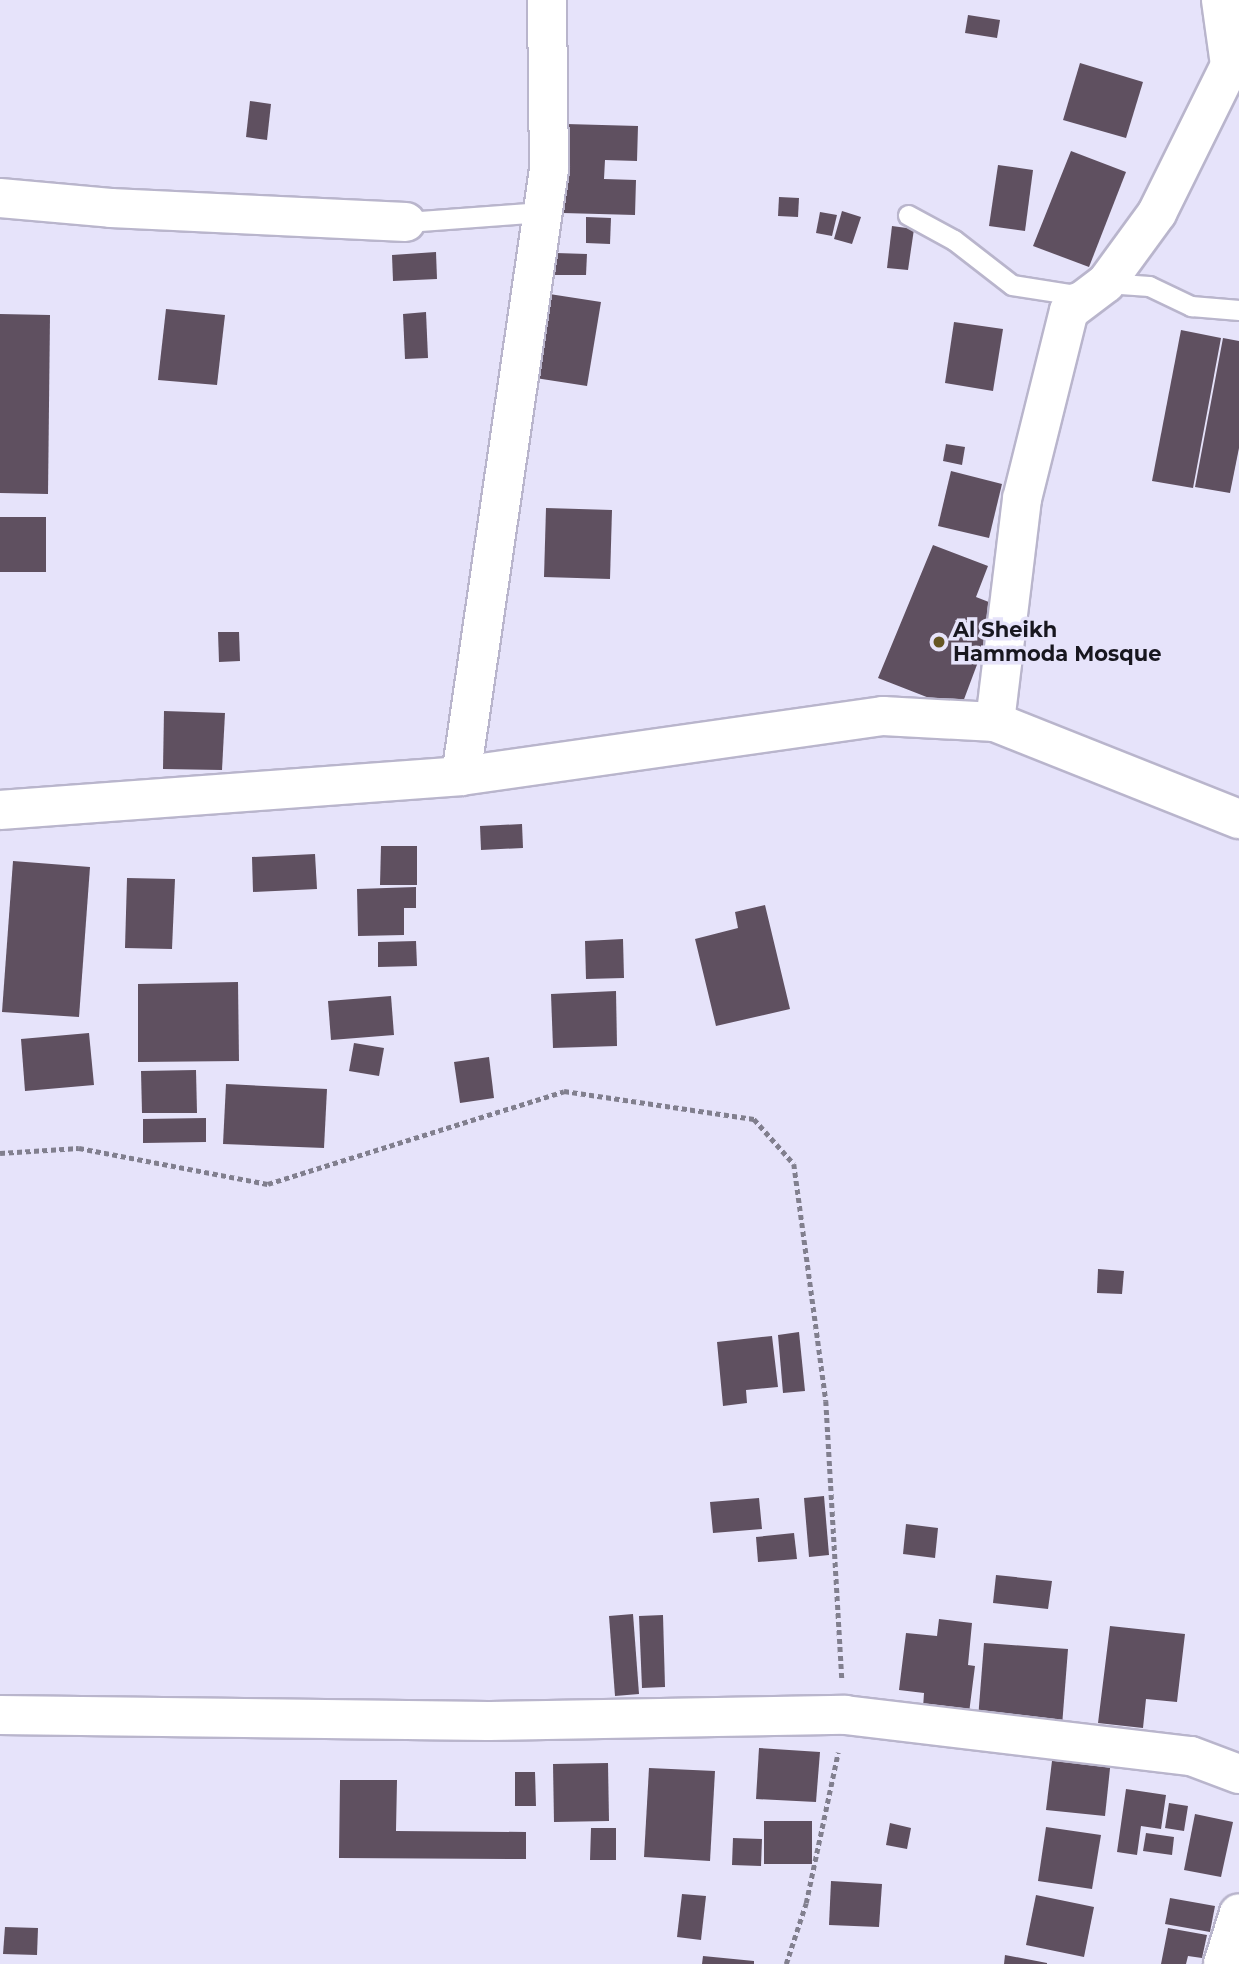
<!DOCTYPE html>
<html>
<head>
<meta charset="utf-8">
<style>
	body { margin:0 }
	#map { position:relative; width:1239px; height:1964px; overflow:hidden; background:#e6e3fa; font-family:Montserrat,sans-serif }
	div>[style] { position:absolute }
	.building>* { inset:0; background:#5f5060 }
	.path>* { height:4.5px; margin-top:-2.25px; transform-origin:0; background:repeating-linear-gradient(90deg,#817f8e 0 5px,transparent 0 8.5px) }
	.roads { filter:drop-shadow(2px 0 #b9b5cc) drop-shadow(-2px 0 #b9b5cc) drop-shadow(0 2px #b9b5cc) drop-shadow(0 -2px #b9b5cc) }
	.service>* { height:19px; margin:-9.5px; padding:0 9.5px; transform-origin:9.5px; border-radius:9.5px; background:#fff }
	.minor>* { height:38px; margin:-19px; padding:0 19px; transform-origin:19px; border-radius:19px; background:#fff }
	.dots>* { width:19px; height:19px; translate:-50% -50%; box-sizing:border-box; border:4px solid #e6e3fa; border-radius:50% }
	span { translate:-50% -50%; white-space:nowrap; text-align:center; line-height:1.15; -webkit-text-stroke:7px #e6e3fa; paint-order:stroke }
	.poi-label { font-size:21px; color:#18171f; font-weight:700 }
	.left { translate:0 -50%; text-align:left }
</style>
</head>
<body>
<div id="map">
	<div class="building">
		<i style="clip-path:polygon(968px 15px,1000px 20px,997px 38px,965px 33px)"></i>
		<i style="clip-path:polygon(1080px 63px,1143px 82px,1126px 138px,1063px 120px)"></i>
		<i style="clip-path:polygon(250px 101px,271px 104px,267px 140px,246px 137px)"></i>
		<i style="clip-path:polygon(566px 124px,638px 126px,637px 161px,605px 160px,604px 179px,636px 180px,635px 215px,563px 213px)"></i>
		<i style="clip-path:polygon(1071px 151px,1126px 172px,1089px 267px,1033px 246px)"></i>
		<i style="clip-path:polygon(998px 165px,1033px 170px,1025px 231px,989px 226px)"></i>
		<i style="clip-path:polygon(779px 197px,799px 198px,798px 217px,778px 216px)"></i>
		<i style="clip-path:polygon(842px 211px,861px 217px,852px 244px,834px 239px)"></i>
		<i style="clip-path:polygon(820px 212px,837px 215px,832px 236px,816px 233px)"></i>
		<i style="clip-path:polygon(586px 217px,611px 218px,610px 244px,586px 243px)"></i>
		<i style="clip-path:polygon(892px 226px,914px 229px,908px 270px,887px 268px)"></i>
		<i style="clip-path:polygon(436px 252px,437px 279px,393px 281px,392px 255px)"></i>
		<i style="clip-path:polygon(556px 253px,587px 254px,586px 275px,555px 275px)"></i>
		<i style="clip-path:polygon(543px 293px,601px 302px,587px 386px,529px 377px)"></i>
		<i style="clip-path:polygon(166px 309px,225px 315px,217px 385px,158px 380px)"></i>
		<i style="clip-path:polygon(426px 312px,428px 358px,405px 359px,403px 314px)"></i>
		<i style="clip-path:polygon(0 314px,50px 315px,48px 494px,0 493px)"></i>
		<i style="clip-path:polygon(954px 322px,1003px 329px,993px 391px,945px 383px)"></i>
		<i style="clip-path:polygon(1181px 330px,1221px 338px,1193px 488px,1152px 481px)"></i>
		<i style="clip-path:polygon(1223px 338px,1239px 341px,1239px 448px,1230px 493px,1195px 487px)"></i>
		<i style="clip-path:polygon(946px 444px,965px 447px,962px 465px,943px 461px)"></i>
		<i style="clip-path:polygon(951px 471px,1002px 484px,989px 538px,938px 526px)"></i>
		<i style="clip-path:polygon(546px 508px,612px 510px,610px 579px,544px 577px)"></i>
		<i style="clip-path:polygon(0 517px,46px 517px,46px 572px,0 572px)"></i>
		<i style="clip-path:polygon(933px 545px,988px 566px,976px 597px,999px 606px,960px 710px,878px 678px)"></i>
		<i style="clip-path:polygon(218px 632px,239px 632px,240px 661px,219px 662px)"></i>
		<i style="clip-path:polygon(164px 711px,225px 713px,222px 770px,163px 769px)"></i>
		<i style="clip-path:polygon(522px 824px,523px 848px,481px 850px,480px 826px)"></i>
		<i style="clip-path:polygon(381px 846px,417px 846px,417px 885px,380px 885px)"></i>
		<i style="clip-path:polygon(315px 854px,317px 889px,253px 892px,252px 857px)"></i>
		<i style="clip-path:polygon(13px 861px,90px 867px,79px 1017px,2px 1012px)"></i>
		<i style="clip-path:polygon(127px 878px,175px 879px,172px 949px,125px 948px)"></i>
		<i style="clip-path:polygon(416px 887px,416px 908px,404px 908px,404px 935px,358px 936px,357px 889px)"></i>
		<i style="clip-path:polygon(765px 905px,790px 1009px,716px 1026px,695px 939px,738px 928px,735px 912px)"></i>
		<i style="clip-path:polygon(623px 939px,624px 978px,586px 979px,585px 941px)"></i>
		<i style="clip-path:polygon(416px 941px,417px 966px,378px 967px,378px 942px)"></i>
		<i style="clip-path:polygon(238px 982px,239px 1061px,138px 1062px,138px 984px)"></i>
		<i style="clip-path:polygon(616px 991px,617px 1046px,553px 1048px,551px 994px)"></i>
		<i style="clip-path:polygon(391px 996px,394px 1035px,331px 1040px,328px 1001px)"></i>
		<i style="clip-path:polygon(89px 1033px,94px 1085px,25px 1091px,21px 1039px)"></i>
		<i style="clip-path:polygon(354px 1043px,384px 1048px,379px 1076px,349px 1071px)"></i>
		<i style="clip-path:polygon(489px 1057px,494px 1098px,460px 1103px,454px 1062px)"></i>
		<i style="clip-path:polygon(196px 1070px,197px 1113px,142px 1113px,141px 1071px)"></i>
		<i style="clip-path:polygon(226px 1084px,327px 1089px,324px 1148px,223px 1144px)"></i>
		<i style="clip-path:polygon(206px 1118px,206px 1142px,143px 1143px,143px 1119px)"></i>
		<i style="clip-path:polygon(1098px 1269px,1124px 1271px,1122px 1294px,1097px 1293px)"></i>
		<i style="clip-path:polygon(799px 1332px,805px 1391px,783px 1393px,778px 1335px)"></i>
		<i style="clip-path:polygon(772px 1336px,778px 1387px,746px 1390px,747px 1403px,723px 1406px,717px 1342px)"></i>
		<i style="clip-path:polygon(824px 1496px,829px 1555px,809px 1557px,804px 1498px)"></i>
		<i style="clip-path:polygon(759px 1498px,762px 1529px,713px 1533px,710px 1502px)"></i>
		<i style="clip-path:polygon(906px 1524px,938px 1528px,935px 1558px,903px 1554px)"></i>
		<i style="clip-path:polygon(794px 1533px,797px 1559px,758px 1562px,756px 1537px)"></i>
		<i style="clip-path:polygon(996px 1575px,1052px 1581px,1048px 1609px,993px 1603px)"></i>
		<i style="clip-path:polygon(633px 1614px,639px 1694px,615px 1696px,609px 1616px)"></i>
		<i style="clip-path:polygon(663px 1615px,665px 1687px,642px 1688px,639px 1616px)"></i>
		<i style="clip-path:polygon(939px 1619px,972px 1623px,968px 1665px,975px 1666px,969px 1713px,923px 1708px,924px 1693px,899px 1690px,906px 1633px,937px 1636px)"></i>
		<i style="clip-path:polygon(1110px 1626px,1185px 1634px,1177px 1702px,1146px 1699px,1143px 1728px,1098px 1723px)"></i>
		<i style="clip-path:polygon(984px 1643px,1068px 1649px,1062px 1726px,978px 1719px)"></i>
		<i style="clip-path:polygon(759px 1748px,820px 1752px,816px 1802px,756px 1799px)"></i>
		<i style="clip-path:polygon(1053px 1753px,1111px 1759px,1105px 1816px,1046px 1810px)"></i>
		<i style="clip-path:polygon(608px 1763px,609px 1821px,554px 1822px,553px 1764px)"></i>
		<i style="clip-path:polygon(649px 1768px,715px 1771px,710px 1861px,644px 1857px)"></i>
		<i style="clip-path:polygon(515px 1772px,535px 1772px,536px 1806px,515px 1806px)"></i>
		<i style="clip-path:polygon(340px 1780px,397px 1780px,396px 1831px,526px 1832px,526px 1859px,339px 1858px)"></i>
		<i style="clip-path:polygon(1126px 1789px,1166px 1795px,1161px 1829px,1141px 1826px,1137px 1855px,1117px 1852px)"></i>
		<i style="clip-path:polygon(1169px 1803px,1188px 1806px,1184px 1831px,1165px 1828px)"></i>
		<i style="clip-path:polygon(1195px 1814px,1233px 1822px,1221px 1877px,1184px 1870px)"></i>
		<i style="clip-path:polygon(764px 1821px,812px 1821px,812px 1864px,764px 1864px)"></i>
		<i style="clip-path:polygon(890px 1823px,911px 1828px,907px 1849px,886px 1845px)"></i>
		<i style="clip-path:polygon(1046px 1827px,1101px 1835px,1092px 1889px,1038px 1881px)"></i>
		<i style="clip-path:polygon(591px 1828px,616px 1828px,616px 1860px,590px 1860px)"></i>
		<i style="clip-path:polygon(1146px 1833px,1174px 1837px,1172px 1855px,1143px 1851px)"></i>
		<i style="clip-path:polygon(733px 1838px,762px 1839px,761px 1866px,732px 1865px)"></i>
		<i style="clip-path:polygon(831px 1881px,882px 1884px,879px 1927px,829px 1925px)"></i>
		<i style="clip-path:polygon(682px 1894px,706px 1896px,701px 1940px,677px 1937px)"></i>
		<i style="clip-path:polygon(1036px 1895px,1094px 1907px,1084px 1957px,1026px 1945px)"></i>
		<i style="clip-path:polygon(1170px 1898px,1215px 1906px,1210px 1932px,1165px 1924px)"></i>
		<i style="clip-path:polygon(5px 1927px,38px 1928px,37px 1955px,3px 1954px)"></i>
		<i style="clip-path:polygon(1168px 1928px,1207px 1935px,1202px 1958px,1188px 1956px,1186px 1964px,1161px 1964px)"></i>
		<i style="clip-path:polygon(1005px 1955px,1047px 1963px,1047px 1964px,1004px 1964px)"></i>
		<i style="clip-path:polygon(703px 1956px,754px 1961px,754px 1964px,702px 1964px)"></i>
	</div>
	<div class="path">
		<i style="left:0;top:1153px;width:79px;rotate:-3.6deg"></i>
		<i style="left:79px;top:1148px;width:192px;rotate:10.8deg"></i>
		<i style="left:268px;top:1184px;width:310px;rotate:-17.4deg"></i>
		<i style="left:564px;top:1091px;width:192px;rotate:8.4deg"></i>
		<i style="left:754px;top:1119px;width:60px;rotate:48.4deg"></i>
		<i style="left:794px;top:1164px;width:239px;rotate:82.3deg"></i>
		<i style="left:826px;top:1401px;width:280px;rotate:86.7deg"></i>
		<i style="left:786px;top:1964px;width:64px;rotate:-71.8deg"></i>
		<i style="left:806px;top:1903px;width:154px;rotate:-78deg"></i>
	</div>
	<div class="roads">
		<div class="service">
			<i style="left:908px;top:215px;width:52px;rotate:28.5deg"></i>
			<i style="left:954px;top:240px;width:73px;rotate:37.8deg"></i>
			<i style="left:1012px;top:285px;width:59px;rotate:8.8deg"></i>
			<i style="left:1070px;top:294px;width:38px;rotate:-17deg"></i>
			<i style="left:1106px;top:283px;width:43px;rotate:4deg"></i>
			<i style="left:1149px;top:286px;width:47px;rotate:25.5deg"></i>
			<i style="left:1191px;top:306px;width:48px;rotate:4.8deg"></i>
			<i style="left:406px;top:222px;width:137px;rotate:-4.2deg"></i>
		</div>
		<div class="minor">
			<i style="left:0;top:198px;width:111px;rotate:5.1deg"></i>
			<i style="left:111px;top:208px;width:295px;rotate:2.7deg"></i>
			<i style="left:995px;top:722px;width:225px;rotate:-83.1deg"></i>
			<i style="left:1022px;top:499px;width:194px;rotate:-76deg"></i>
			<i style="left:1069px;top:311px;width:46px;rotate:-37.1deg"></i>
			<i style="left:1106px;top:283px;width:87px;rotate:-53.9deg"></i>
			<i style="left:1157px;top:213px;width:165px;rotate:-63.7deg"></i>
			<i style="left:1230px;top:65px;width:66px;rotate:-97.9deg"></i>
			<i style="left:461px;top:776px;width:613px;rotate:-81.75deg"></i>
			<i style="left:549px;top:169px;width:169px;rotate:-90.7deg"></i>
			<i style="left:0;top:810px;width:462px;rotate:-4.2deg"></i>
			<i style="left:461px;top:776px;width:426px;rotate:-8.1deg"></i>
			<i style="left:883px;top:716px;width:112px;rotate:3.1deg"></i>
			<i style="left:995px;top:722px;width:263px;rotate:21.7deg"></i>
			<i style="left:0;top:1715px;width:488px;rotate:0.7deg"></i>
			<i style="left:488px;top:1721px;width:357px;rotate:-1deg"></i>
			<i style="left:845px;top:1715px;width:348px;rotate:6.8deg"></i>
			<i style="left:1191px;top:1756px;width:51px;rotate:20.6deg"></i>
			<i style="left:1223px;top:1964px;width:53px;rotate:-72.6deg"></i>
		</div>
	</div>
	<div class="dots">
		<i style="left:939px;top:642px;background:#655624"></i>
	</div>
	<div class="poi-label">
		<span class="left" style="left:953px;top:642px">Al Sheikh<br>Hammoda Mosque</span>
	</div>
</div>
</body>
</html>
